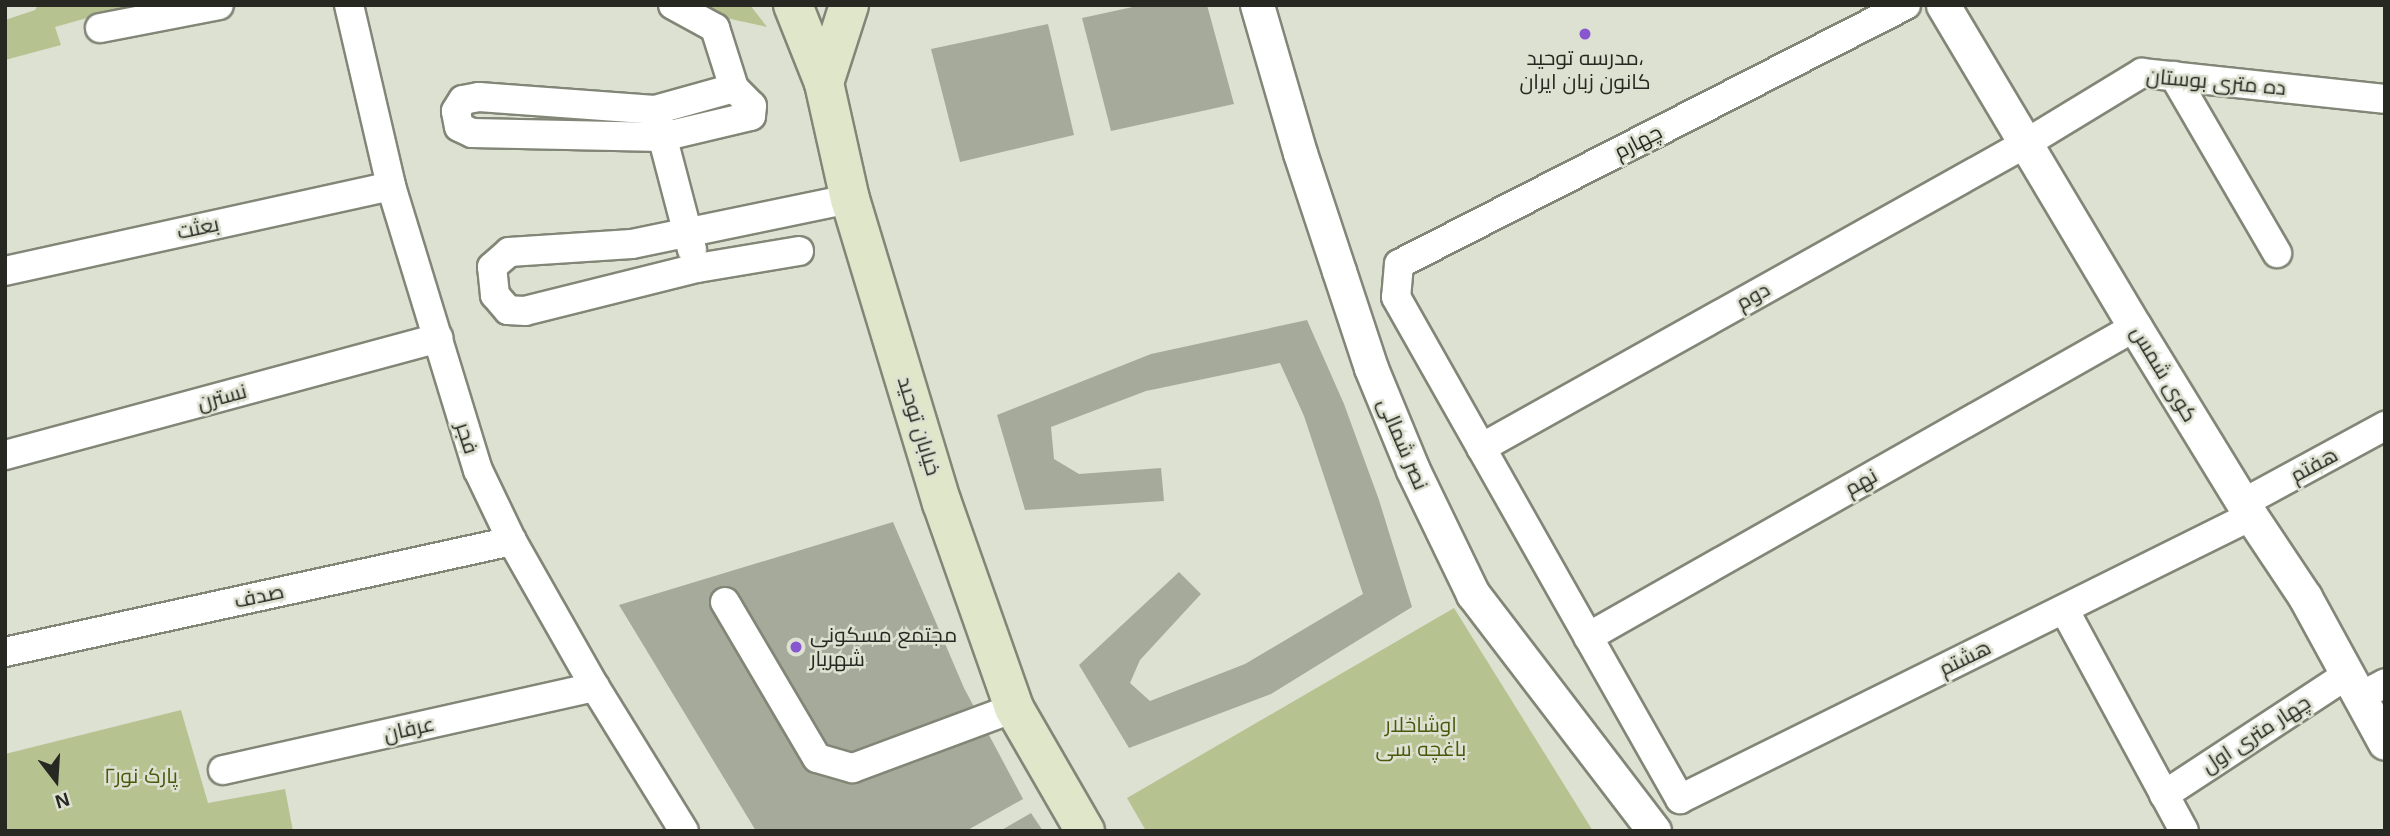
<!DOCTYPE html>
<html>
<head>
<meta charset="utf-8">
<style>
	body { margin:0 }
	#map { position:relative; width:2390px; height:836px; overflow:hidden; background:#dde1d1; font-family:Arial,Cairo,sans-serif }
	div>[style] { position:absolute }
	.green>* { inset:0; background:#b6c391 }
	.building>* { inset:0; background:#a6aa9b }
	.roads { filter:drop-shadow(2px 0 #828677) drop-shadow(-2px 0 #828677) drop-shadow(0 2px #828677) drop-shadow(0 -2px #828677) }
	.minor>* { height:28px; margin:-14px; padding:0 14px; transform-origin:14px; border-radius:14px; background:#fff }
	.tertiary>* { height:33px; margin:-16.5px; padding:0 16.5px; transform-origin:16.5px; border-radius:16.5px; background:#fff }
	.secondary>* { height:38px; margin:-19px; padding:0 19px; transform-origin:19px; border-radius:19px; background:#e0e6ca }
	.dots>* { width:19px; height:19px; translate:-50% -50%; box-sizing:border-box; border:4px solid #dde1d1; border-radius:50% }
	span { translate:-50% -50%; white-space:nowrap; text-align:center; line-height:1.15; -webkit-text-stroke:5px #dde1d1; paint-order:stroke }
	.poi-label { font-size:21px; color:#272822 }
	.left { translate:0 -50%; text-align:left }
	.street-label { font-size:21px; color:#272822 }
	.park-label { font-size:21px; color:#4c590d }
	.frame { position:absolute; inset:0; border:7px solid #272822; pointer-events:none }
	.north { position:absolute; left:21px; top:745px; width:70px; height:70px; -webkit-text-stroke:5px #dde1d1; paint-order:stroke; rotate:163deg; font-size:19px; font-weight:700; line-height:28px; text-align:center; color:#272822 }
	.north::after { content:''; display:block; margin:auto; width:24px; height:32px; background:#272822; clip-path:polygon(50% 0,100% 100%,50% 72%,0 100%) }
</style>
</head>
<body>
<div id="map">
	<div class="green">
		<i style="clip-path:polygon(38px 5px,133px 5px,55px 27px,61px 45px,5px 60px,5px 20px,35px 10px)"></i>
		<i style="clip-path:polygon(689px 5px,750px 5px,767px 27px,717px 16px)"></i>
		<i style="clip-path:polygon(1454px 608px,1593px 831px,1146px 831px,1127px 798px)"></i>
		<i style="clip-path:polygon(181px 710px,208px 803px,285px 789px,293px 831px,5px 831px,5px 754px)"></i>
	</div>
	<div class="building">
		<i style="clip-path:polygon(1142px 5px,1207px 5px,1234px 104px,1111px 131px,1082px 18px)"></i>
		<i style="clip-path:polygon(1048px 24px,1074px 135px,960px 162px,931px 49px)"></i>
		<i style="clip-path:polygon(1307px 320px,1344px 404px,1379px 500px,1412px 607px,1271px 694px,1129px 748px,1079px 665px,1179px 572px,1201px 594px,1140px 660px,1130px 683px,1150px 701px,1245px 664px,1363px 594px,1304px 416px,1280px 363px,1146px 391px,1051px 427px,1054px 459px,1079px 474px,1161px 468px,1164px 501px,1025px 510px,997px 415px,1151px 354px)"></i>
		<i style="clip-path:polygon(893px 522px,964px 688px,1023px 799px,966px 831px,756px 831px,619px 605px)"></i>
		<i style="clip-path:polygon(1031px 813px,1043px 831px,1000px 831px)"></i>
	</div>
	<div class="roads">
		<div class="minor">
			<i style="left:349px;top:5px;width:186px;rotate:76.9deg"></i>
			<i style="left:391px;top:186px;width:297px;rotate:73deg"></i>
			<i style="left:478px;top:470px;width:79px;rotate:64.4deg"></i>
			<i style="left:512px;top:541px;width:168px;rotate:60.4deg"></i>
			<i style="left:595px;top:687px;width:169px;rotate:58.3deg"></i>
			<i style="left:673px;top:5px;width:48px;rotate:28.7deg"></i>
			<i style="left:715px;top:28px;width:63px;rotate:72.4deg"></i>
			<i style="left:1906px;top:5px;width:569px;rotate:152.94deg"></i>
			<i style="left:1399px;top:264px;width:33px;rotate:95deg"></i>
			<i style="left:1396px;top:297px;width:577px;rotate:60.5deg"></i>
			<i style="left:1680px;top:799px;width:637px;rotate:-26.36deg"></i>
			<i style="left:100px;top:28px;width:121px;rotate:-10.9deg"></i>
			<i style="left:2174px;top:76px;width:205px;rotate:59.8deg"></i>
			<i style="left:734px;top:88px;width:25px;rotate:45deg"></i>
			<i style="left:752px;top:106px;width:10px;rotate:96deg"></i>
			<i style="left:751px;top:116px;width:91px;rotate:166.7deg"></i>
			<i style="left:662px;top:137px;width:190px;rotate:-178.8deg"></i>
			<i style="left:472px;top:133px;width:14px;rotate:-155deg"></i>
			<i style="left:459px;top:127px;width:16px;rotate:-101deg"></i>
			<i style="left:456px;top:111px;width:13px;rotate:-58deg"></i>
			<i style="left:463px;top:100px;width:16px;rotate:-11deg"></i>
			<i style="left:479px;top:97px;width:176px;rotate:4.2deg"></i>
			<i style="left:655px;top:110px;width:82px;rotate:-15.6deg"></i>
			<i style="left:658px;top:120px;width:134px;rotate:75.3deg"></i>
			<i style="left:799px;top:251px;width:103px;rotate:170.5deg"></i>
			<i style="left:697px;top:268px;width:177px;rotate:166deg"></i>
			<i style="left:525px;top:311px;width:17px;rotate:-177deg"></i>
			<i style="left:508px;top:310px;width:20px;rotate:-131deg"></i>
			<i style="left:495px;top:295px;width:28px;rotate:-96deg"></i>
			<i style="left:492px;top:267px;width:23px;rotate:-41deg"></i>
			<i style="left:509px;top:252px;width:123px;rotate:-3.7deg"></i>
			<i style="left:632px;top:244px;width:223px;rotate:-11.7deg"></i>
			<i style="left:5px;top:271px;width:395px;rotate:-12.4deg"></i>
			<i style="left:1481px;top:448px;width:623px;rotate:-29.2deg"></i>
			<i style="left:2025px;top:144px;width:137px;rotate:-31.3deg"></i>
			<i style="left:2142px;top:73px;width:244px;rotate:6.1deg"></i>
			<i style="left:5px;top:455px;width:449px;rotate:-15.1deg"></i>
			<i style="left:2243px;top:503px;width:162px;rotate:-28.5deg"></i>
			<i style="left:725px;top:602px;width:181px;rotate:59.5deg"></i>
			<i style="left:817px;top:758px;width:37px;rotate:16deg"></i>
			<i style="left:853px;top:768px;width:172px;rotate:-20.4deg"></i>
			<i style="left:2064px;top:609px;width:252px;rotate:61.6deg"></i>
			<i style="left:1588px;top:637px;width:629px;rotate:-29.54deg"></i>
			<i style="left:5px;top:652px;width:519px;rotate:-12.35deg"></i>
			<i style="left:2361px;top:696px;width:27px;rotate:-28deg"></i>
			<i style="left:223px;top:770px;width:381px;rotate:-12.6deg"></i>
			<i style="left:2164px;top:795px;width:220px;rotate:-33.3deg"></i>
		</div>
		<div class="tertiary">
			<i style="left:1257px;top:5px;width:154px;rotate:73.8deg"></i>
			<i style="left:1300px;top:153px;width:124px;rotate:71.7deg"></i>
			<i style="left:1339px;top:271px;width:102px;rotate:71.7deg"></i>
			<i style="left:1371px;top:368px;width:110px;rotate:67.6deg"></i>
			<i style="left:1413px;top:470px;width:138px;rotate:64.2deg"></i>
			<i style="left:1473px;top:594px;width:298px;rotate:52.6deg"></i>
			<i style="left:1943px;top:5px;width:375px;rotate:59.2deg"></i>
			<i style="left:2135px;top:327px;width:222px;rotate:58.5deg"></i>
			<i style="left:2251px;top:516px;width:97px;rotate:56.3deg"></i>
			<i style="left:2305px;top:597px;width:166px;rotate:61.3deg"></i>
		</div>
		<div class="secondary">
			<i style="left:793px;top:5px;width:84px;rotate:68.3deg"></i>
			<i style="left:824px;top:83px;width:119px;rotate:77.4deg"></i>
			<i style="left:850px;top:199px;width:318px;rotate:73.2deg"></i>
			<i style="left:942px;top:503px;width:217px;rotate:70.6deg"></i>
			<i style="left:1014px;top:708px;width:142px;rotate:60deg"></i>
			<i style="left:824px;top:83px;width:82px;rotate:-72.2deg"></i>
		</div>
	</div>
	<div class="dots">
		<i style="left:1585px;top:34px;background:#8857d0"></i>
		<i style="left:796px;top:647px;background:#8857d0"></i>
	</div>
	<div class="poi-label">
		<span style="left:1585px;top:70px">مدرسه توحید،<br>کانون زبان ایران</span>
		<span class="left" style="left:810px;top:647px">مجتمع مسکونی<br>شهریار</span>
	</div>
	<div class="street-label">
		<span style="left:2216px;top:82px;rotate:5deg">ده متری بوستان</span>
		<span style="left:1638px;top:142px;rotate:-27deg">چهارم</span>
		<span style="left:198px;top:228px;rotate:-12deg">بعثت</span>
		<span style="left:1753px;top:296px;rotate:-29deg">دوم</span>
		<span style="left:2164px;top:374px;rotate:59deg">کوی شمس</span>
		<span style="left:222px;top:397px;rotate:-15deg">نسترن</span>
		<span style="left:919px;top:426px;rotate:73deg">خیابان توحید</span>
		<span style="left:467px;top:438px;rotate:72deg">فجر</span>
		<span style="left:1403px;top:444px;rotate:67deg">نصر شمالی</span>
		<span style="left:2314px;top:465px;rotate:-28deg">هفتم</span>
		<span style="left:1861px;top:482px;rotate:-29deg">نهم</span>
		<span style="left:259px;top:596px;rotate:-12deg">صدف</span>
		<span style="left:1965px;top:658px;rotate:-26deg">هشتم</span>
		<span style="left:409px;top:729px;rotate:-13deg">عرفان</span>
		<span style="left:2256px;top:734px;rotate:-33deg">چهار متری اول</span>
	</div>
	<div class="park-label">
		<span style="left:1421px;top:737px">اوشاخلار<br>باغچه سی</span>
		<span style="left:141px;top:776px">پارک نور۲</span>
	</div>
	<div class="frame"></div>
	<div class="north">N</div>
</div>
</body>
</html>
